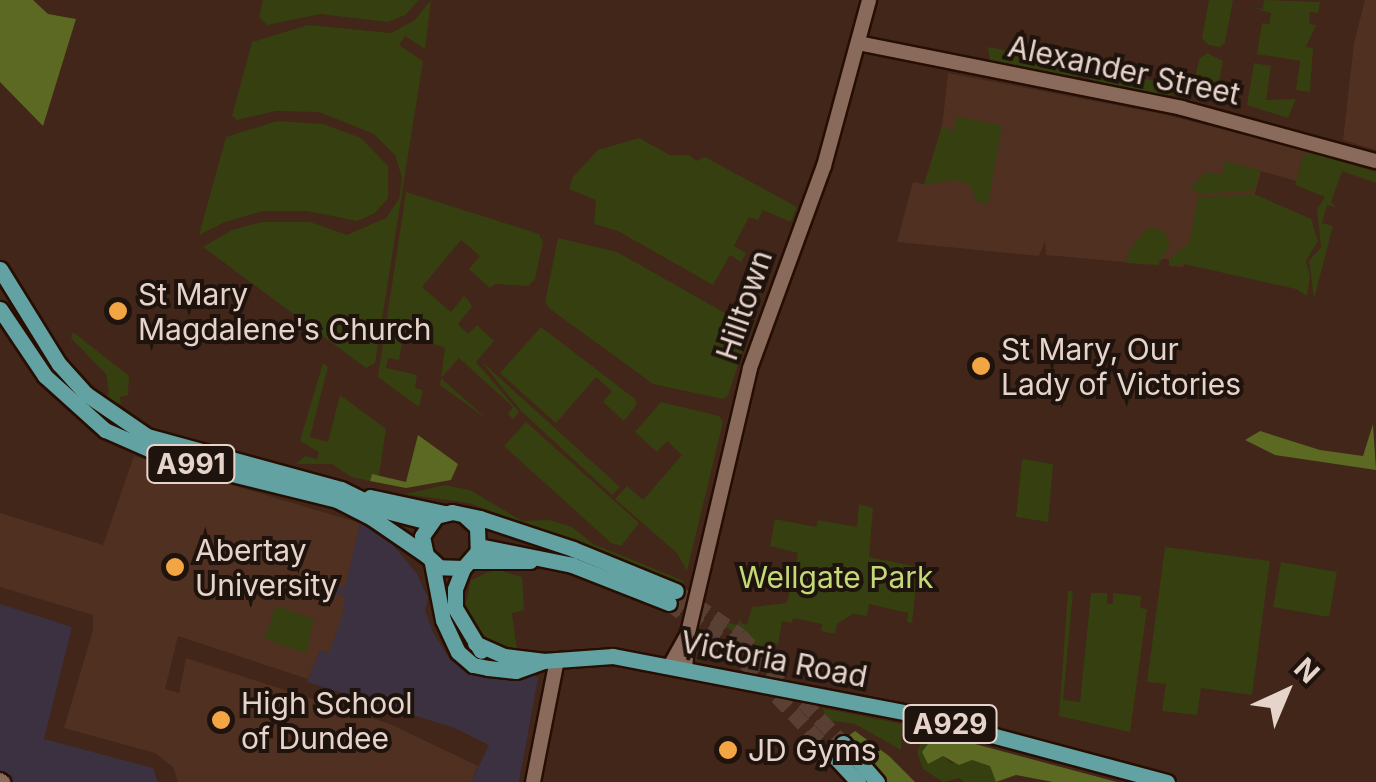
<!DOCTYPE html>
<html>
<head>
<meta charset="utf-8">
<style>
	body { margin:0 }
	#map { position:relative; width:1376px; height:782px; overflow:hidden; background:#412619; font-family:Inter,sans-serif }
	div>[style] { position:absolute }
	.commercial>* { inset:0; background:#3b3140 }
	.built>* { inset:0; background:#503020 }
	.green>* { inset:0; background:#363f0f }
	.forest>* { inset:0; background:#5c6922 }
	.primary-tunnel>* { height:15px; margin-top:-7.5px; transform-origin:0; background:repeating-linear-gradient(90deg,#5a4034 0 15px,transparent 0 23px) }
	.roads { filter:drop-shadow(2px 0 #260e03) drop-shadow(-2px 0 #260e03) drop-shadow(0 2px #260e03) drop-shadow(0 -2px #260e03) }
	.secondary>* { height:14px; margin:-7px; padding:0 7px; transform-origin:7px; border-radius:7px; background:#896a5b }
	.primary>* { height:15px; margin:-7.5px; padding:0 7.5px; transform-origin:7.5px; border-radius:7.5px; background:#63a2a2 }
	.dots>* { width:28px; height:28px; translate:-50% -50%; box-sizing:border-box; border:5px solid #1f130d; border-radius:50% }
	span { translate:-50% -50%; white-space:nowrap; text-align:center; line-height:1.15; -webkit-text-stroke:8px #1f130d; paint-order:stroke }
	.shield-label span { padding:2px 8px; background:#1f130d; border:2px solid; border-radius:8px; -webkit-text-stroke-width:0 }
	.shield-label { font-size:28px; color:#e6d4cb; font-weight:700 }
	.street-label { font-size:30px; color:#e6d4cb }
	.poi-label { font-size:30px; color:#e6d4cb }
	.left { translate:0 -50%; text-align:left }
	.park-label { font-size:30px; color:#c3d876 }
	.north { position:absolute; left:1236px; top:642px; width:100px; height:100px; -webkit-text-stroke:8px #1f130d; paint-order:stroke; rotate:44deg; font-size:28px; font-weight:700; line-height:40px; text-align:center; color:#e6d4cb }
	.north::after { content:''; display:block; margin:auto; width:35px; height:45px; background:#e6d4cb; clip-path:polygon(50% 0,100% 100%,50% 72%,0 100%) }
</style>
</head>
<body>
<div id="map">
	<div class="commercial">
		<i style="clip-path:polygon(360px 523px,393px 545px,417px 574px,428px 598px,425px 610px,433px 632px,450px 660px,490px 678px,532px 673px,538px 678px,519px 782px,471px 782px,489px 745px,455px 728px,307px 682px,320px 650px,329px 652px,342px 613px,345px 597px,332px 593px,335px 585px,345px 587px)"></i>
		<i style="clip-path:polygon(0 604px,72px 627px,44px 739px,153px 768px,158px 782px,0 782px)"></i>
	</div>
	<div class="built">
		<i style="clip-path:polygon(1365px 0,1376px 0,1376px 150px,1343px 140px,1354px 43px)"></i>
		<i style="clip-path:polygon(948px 73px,1167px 115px,1309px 152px,1303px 155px,1296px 181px,1261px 171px,1252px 204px,1182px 267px,1169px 266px,1169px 259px,1162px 259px,1158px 265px,1046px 255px,1045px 241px,1039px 256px,897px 242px,913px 182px,924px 184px,942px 127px)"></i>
		<i style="clip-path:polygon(134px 456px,360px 523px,345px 588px,335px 585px,333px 592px,345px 597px,343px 613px,329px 653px,320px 650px,308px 679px,178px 636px,165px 689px,179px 693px,186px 658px,390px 724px,478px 766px,471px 782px,178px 782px,173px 767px,155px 753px,64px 728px,93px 630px,93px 615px,0 587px,0 513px,103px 545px)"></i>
	</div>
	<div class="green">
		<i style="clip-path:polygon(263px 0,419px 0,405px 15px,388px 22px,320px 14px,267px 25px,259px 17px)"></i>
		<i style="clip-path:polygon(431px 0,425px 49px,405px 36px,399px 45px,423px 61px,375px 363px,366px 368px,203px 247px,232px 230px,262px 222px,310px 222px,347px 235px,386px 218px,399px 199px,402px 178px,395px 155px,374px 134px,319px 112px,276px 111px,237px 120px,232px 116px,252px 42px,308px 25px,391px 33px,415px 20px)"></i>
		<i style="clip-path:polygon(1209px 0,1233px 0,1225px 43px,1220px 47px,1208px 45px,1202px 38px)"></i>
		<i style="clip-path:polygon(1264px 0,1320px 2px,1318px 13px,1310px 12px,1309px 24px,1316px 25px,1306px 47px,1313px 48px,1310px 92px,1296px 90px,1300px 61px,1257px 54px,1262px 23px,1269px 24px,1271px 13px,1251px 7px,1263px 9px)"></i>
		<i style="clip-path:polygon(988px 47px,1081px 65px,1079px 75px,1074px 78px,990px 62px)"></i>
		<i style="clip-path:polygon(1207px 53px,1223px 61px,1216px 99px,1192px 94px,1199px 59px)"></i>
		<i style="clip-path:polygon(1254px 63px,1271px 66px,1266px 100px,1296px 99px,1288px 118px,1247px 105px)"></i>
		<i style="clip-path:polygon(1089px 67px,1174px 85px,1172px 94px,1167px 97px,1090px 81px)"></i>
		<i style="clip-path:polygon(957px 116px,1002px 126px,988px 204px,977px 202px,970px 185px,955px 180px,924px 185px,942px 126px,953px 132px)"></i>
		<i style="clip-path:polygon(277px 121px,323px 124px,361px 138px,388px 166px,388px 198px,375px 213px,357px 221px,307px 211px,263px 211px,225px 222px,199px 235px,226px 137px)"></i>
		<i style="clip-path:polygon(639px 138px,670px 155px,689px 155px,696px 161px,705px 157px,797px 207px,791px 222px,763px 210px,758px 220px,749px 217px,734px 246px,746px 253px,741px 262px,730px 255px,713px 285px,618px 231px,594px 224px,596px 200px,569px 189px,573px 177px,598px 150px)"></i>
		<i style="clip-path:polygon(1309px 152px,1376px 172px,1376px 183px,1342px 171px,1331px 202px,1336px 207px,1327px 205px,1322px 223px,1333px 226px,1314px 299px,1309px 261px,1321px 247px,1317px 209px,1325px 197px,1295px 185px,1303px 155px)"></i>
		<i style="clip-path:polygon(1224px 161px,1260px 170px,1255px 190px,1199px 194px,1190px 188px,1207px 172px,1222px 175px)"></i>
		<i style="clip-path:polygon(406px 192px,539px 234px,543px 242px,535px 279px,528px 286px,495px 284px,490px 288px,469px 269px,480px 256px,461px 240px,422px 287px,451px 312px,464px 296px,470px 302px,472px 307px,458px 324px,468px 334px,477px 325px,494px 341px,476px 362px,519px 412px,513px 419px,508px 414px,513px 407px,459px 358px,441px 378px,488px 420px,440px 385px,445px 348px,423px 340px,403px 337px,399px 360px,388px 358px,386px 368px,417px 375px,415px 388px,423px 390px,419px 407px,378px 377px)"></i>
		<i style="clip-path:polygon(1254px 194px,1311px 219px,1318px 241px,1306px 261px,1310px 276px,1307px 296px,1296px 289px,1184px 264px,1169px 266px,1169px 259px,1189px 243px,1198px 197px)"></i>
		<i style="clip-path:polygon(1148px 227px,1163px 230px,1170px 244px,1158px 265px,1126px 263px,1128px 252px)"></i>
		<i style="clip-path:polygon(558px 238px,617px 252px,750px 327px,728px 396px,723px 399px,653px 384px,550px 309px,545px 302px)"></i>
		<i style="clip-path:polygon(541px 327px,635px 399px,637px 404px,624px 421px,603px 402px,612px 391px,596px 377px,556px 423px,500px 373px)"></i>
		<i style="clip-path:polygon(73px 332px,129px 376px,128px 395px,120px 397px,121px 404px,98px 399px,109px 394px,106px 374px,71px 338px)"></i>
		<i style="clip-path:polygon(481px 361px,620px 487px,612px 495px,521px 411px)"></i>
		<i style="clip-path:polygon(323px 363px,328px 367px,310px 437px,328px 442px,340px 395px,386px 429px,379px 476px,372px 475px,370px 481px,351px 477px,332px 464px,296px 464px,305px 456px,317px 459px,319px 452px,300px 441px)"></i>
		<i style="clip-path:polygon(661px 402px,719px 416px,723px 422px,687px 571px,677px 553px,615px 499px,627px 486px,643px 500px,682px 455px,667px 441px,657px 452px,635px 432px)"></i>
		<i style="clip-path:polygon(526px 422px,639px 523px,621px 546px,611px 543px,504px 446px)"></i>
		<i style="clip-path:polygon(1022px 459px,1053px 464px,1048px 522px,1016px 517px)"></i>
		<i style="clip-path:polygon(445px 485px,470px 490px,522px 521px,549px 520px,572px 527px,593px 544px,684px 581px,666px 613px,661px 611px,677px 582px,469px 503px,405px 494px)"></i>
		<i style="clip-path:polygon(859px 504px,873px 508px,869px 557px,918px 567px,912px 623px,907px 622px,908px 613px,869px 604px,867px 616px,853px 614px,837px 624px,835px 634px,821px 631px,822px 624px,793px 618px,792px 623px,782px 621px,778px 644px,770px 642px,768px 654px,757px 645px,741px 649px,738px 636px,728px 628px,716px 630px,712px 607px,714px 615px,726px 622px,737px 625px,742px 617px,741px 623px,747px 625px,752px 607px,787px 603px,798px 553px,770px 546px,775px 519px,816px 527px,818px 520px,857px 527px)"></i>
		<i style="clip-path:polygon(1165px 547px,1270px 561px,1252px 695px,1201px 688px,1197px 715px,1162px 711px,1166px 684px,1147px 682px)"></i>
		<i style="clip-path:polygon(1281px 562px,1337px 572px,1329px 617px,1273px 607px)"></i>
		<i style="clip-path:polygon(495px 569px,522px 577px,524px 610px,512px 613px,517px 651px,490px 643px,478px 633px,465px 608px,471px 580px)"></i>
		<i style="clip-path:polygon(1068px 591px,1073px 591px,1063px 700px,1080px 702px,1091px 593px,1107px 593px,1107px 604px,1113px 604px,1113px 593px,1141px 596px,1140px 608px,1147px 609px,1130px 732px,1059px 716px)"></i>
		<i style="clip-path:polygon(279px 607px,314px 619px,306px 653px,265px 639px,274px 610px)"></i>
		<i style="clip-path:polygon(822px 708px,902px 724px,901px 750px,855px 724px,827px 720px)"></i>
		<i style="clip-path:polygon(926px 730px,975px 744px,937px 743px,934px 760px,943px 756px,951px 763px,972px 760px,990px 766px,996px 782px,964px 782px,959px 778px,943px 782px,923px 769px,917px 752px)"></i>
	</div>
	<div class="forest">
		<i style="clip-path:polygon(0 0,33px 0,48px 14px,76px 19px,43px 126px,0 82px)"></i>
		<i style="clip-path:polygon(1373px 424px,1376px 470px,1275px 455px,1245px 440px,1260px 431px,1320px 450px,1363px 456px)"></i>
		<i style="clip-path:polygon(418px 435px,458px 464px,451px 480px,406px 488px,370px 481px,372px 474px,406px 482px)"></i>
		<i style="clip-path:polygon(855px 731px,889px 756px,915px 782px,884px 782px,846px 738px)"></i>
		<i style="clip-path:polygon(928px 744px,975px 744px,1117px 782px,1053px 782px,1016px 775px,996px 782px,990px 766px,972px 760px,959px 765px,943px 756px,928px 764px,922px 752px)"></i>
	</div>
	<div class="primary-tunnel">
		<i style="left:676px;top:591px;width:78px;rotate:34.5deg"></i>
		<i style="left:740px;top:635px;width:149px;rotate:46.4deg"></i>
		<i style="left:669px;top:603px;width:75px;rotate:35.2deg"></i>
		<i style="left:730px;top:646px;width:147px;rotate:46.7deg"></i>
	</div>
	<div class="roads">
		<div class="secondary">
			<i style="left:858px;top:43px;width:330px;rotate:11.3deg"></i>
			<i style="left:1182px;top:108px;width:201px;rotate:15.3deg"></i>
			<i style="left:670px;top:666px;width:37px;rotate:-61deg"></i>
			<i style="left:685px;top:669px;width:36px;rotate:-85deg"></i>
			<i style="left:688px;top:633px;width:272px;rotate:-76.8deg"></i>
			<i style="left:750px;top:368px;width:215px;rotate:-69.9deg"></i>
			<i style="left:824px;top:166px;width:172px;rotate:-74.8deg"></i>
			<i style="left:0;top:780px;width:4px;rotate:34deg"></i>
			<i style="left:533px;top:782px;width:124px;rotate:-78.9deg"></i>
		</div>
		<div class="primary">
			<i style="left:0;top:269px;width:112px;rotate:58.2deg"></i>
			<i style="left:59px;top:364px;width:40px;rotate:48deg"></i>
			<i style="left:86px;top:394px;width:74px;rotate:34.5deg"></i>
			<i style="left:147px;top:436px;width:201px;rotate:15.3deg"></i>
			<i style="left:341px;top:489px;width:50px;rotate:26.1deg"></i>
			<i style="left:386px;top:511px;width:44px;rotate:14.3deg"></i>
			<i style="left:0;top:309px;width:81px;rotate:56.1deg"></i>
			<i style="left:45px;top:376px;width:81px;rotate:42deg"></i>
			<i style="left:105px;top:430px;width:72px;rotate:23.7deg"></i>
			<i style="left:171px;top:459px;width:171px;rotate:13.9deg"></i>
			<i style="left:337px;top:500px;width:39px;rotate:27deg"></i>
			<i style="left:372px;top:518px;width:65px;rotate:34.4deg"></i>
			<i style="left:370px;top:497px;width:76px;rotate:12.2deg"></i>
			<i style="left:464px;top:515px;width:18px;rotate:43deg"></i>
			<i style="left:477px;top:527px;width:24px;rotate:88deg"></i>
			<i style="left:478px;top:551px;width:23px;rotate:131deg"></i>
			<i style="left:463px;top:568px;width:24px;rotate:-178deg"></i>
			<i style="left:439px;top:567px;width:18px;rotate:-137deg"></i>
			<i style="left:426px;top:555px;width:19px;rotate:-102deg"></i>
			<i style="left:422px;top:536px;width:24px;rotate:-55deg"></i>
			<i style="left:436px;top:516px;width:16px;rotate:-14deg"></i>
			<i style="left:452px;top:512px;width:29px;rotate:12deg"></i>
			<i style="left:480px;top:518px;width:98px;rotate:18.4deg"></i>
			<i style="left:573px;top:549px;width:111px;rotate:22.2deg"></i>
			<i style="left:479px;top:546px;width:95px;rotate:11.5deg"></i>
			<i style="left:572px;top:565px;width:104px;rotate:21.4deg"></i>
			<i style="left:472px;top:561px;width:58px"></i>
			<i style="left:432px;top:563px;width:58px;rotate:79.1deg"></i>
			<i style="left:443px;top:620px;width:35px;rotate:65deg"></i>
			<i style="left:458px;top:652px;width:20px;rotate:41deg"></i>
			<i style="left:473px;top:665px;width:15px;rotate:11deg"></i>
			<i style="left:488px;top:668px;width:28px;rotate:6deg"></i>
			<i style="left:516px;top:671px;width:29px;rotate:-20deg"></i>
			<i style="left:463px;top:568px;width:22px;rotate:111deg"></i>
			<i style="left:455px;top:589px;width:19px;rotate:90deg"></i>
			<i style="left:455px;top:608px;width:50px;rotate:58.8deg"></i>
			<i style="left:475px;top:643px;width:32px;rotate:24deg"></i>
			<i style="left:504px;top:656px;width:39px;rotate:7deg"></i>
			<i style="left:543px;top:661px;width:70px;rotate:-4.1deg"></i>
			<i style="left:613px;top:656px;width:301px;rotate:10.9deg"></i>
			<i style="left:909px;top:713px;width:267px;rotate:15deg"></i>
			<i style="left:843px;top:743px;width:52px;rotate:48.9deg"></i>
			<i style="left:831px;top:753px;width:40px;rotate:47deg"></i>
		</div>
	</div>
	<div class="dots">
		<i style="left:118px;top:311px;background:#f3a443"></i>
		<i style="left:981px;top:366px;background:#f3a443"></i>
		<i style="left:175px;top:567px;background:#f3a443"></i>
		<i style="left:221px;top:720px;background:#f3a443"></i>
		<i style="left:728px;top:750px;background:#f3a443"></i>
	</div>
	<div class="shield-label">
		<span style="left:191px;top:464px">A991</span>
		<span style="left:950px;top:724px">A929</span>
	</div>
	<div class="street-label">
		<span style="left:1124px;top:70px;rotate:12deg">Alexander Street</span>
		<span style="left:744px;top:305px;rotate:-71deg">Hilltown</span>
		<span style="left:774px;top:659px;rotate:11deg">Victoria Road</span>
	</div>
	<div class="poi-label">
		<span class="left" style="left:138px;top:311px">St Mary<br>Magdalene's Church</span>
		<span class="left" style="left:1001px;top:366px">St Mary, Our<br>Lady of Victories</span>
		<span class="left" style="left:195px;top:567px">Abertay<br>University</span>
		<span class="left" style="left:241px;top:720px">High School<br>of Dundee</span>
		<span class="left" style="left:748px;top:750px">JD Gyms</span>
	</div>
	<div class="park-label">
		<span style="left:836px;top:577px">Wellgate Park</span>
	</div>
	<div class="north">N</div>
</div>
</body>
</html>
